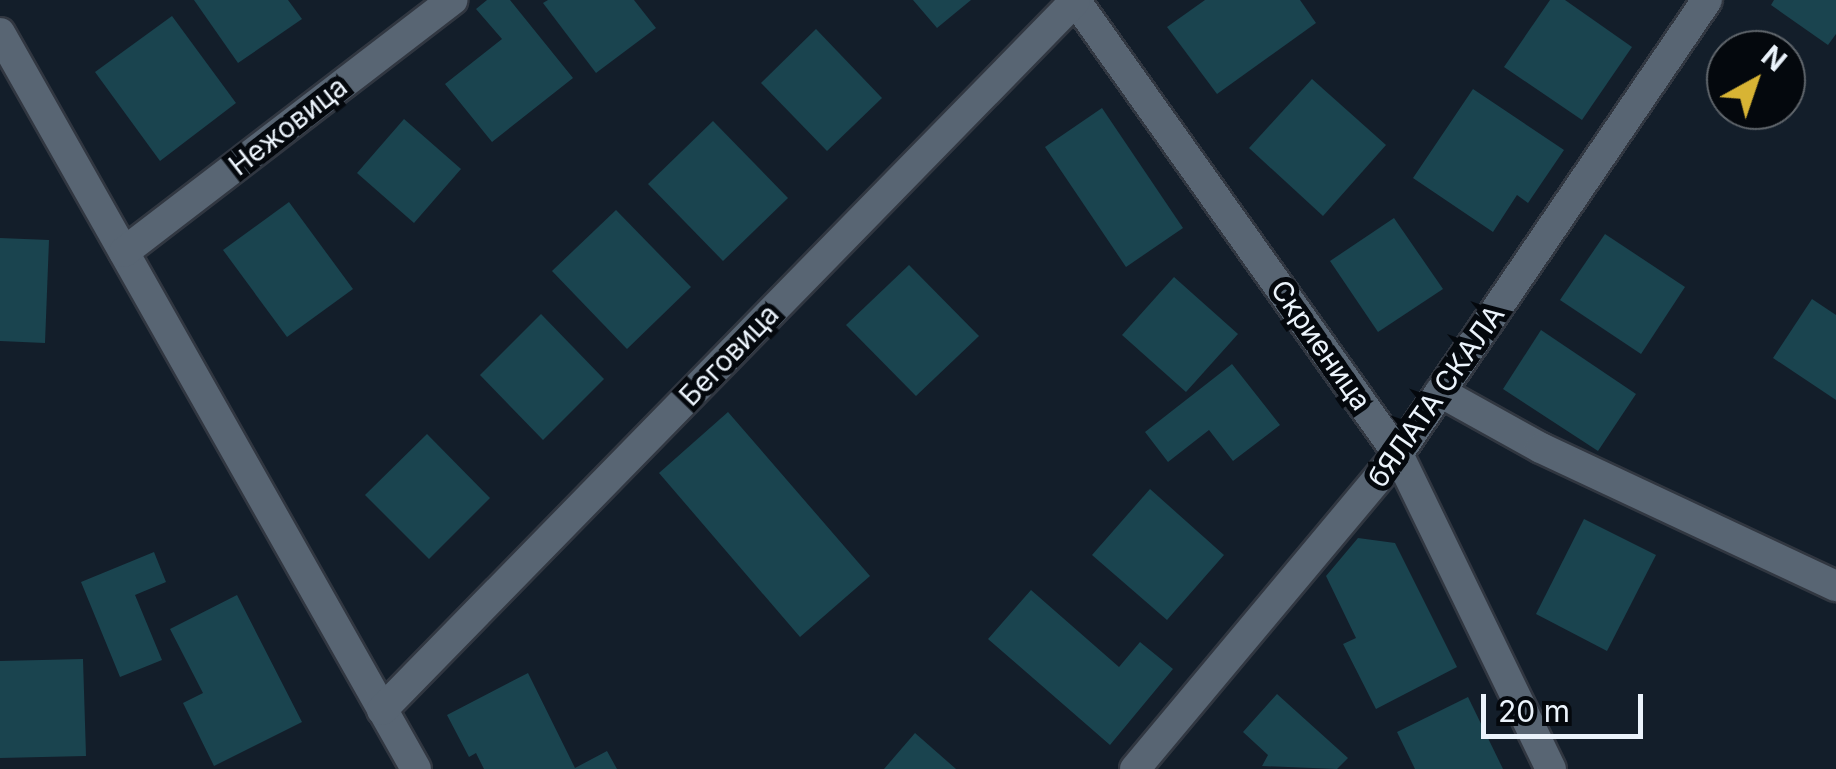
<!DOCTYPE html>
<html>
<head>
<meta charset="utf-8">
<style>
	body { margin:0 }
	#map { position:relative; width:1836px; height:769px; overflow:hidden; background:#131e2a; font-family:Inter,sans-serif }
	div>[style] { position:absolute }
	.building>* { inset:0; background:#1a444f }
	.roads { filter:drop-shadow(2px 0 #313741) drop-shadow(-2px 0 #313741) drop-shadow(0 2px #313741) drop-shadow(0 -2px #313741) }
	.service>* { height:30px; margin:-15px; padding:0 15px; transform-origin:15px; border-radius:15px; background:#586573 }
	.minor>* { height:30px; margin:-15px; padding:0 15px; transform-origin:15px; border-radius:15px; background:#586573 }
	span { translate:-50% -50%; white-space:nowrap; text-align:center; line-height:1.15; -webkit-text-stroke:10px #04080d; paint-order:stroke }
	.street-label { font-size:28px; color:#ebf3fb }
	.north { position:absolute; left:1706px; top:30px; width:100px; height:100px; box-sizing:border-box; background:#04080d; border:2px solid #60666c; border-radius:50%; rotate:40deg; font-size:28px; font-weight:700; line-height:40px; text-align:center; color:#ebf3fb }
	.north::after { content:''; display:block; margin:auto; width:35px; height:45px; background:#d8b434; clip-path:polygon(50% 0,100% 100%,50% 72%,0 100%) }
	.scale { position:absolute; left:1481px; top:694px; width:162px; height:45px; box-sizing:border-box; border:5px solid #ebf3fb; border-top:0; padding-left:12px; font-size:30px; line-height:35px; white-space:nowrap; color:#ebf3fb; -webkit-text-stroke:8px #04080d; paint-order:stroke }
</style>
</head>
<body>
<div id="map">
	<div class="building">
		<i style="clip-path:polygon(194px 0,288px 0,302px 19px,238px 63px)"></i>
		<i style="clip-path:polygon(487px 0,510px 0,573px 78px,492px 142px,445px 84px,502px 39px,476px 9px)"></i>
		<i style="clip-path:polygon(548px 0,634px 0,656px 28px,596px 73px,543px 3px)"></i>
		<i style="clip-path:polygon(913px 0,971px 0,937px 28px)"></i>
		<i style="clip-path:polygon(1205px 0,1300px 0,1316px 23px,1217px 94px,1167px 27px)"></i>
		<i style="clip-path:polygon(1550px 0,1565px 0,1632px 47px,1582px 120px,1504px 67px)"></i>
		<i style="clip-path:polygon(1774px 0,1836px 0,1836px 34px,1828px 45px,1771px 5px)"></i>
		<i style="clip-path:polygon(172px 16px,236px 103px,160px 161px,95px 72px)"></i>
		<i style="clip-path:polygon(816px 29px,882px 98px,827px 151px,761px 83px)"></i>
		<i style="clip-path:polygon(1312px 79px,1386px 145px,1323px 216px,1249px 148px)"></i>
		<i style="clip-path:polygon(1473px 89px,1564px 150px,1528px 203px,1517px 195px,1493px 232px,1413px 178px)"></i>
		<i style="clip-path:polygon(1102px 108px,1183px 228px,1126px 267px,1045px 147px)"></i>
		<i style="clip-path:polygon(404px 119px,461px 169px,414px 223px,357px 173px)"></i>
		<i style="clip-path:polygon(713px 121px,788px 198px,723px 261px,648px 184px)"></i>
		<i style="clip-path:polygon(289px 202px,353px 289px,287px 337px,223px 250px)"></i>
		<i style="clip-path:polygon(616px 210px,691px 287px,627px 349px,552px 271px)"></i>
		<i style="clip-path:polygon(1394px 218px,1443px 289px,1378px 332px,1330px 261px)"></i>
		<i style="clip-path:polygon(1605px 234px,1685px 287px,1641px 354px,1560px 300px)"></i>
		<i style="clip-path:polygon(0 238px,49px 240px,45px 343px,0 341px)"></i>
		<i style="clip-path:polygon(909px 265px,979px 336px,916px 396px,846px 325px)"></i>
		<i style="clip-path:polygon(1174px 277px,1238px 334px,1186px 392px,1122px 335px)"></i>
		<i style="clip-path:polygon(1812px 299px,1836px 315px,1836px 400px,1773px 358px)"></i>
		<i style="clip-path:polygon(541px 314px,604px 379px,543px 440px,480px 375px)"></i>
		<i style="clip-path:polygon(1541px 330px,1636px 394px,1598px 451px,1503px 389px)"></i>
		<i style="clip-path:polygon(1232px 364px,1280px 425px,1233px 461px,1209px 430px,1168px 462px,1145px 432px)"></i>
		<i style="clip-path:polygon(728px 412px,870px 576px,800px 637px,659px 473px)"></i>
		<i style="clip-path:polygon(427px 434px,490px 498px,429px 559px,365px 495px)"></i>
		<i style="clip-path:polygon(1150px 489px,1224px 555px,1167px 620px,1092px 555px)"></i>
		<i style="clip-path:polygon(1584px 519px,1656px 555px,1607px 651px,1536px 614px)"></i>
		<i style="clip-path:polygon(1358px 538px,1395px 543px,1457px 667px,1376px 709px,1343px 644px,1356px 638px,1326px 576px)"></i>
		<i style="clip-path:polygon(154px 552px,166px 582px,135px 595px,162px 660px,120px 677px,81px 582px)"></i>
		<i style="clip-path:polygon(1031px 590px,1119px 667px,1140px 642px,1173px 669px,1110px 745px,988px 639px)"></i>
		<i style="clip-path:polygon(237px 595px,302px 722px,214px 766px,183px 703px,203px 693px,170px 629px)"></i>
		<i style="clip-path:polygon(83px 659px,86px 756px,0 758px,0 661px)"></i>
		<i style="clip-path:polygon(528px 673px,575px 768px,607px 751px,617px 769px,484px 769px,476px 753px,469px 757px,447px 715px)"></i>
		<i style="clip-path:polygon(1277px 694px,1348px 758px,1337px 769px,1262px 766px,1268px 755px,1243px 732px)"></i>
		<i style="clip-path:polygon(1468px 697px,1503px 769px,1415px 769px,1397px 732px)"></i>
		<i style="clip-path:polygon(915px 733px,956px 769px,884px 769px)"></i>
	</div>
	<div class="roads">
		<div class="service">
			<i style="left:1440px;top:392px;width:115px;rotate:29deg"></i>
			<i style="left:1541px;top:448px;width:326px;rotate:25.1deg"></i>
		</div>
		<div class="minor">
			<i style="left:1075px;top:0;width:557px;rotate:54.57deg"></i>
			<i style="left:1398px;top:454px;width:350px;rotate:64.1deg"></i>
			<i style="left:0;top:33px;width:845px;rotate:60.52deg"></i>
			<i style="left:124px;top:252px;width:414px;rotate:-37.5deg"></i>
			<i style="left:382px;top:710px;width:991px;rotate:-45.65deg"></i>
			<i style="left:1135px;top:769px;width:410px;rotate:-50.1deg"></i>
			<i style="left:1398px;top:454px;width:549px;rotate:-55.76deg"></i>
		</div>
	</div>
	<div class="street-label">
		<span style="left:288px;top:126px;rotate:-38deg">Нежовица</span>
		<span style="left:1321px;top:345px;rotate:55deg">Скриеница</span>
		<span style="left:729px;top:355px;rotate:-46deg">Беговица</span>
		<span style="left:1436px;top:396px;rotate:-55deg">бЯЛАТА СКАЛА</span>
	</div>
	<div class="north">N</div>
	<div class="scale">20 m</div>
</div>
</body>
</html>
